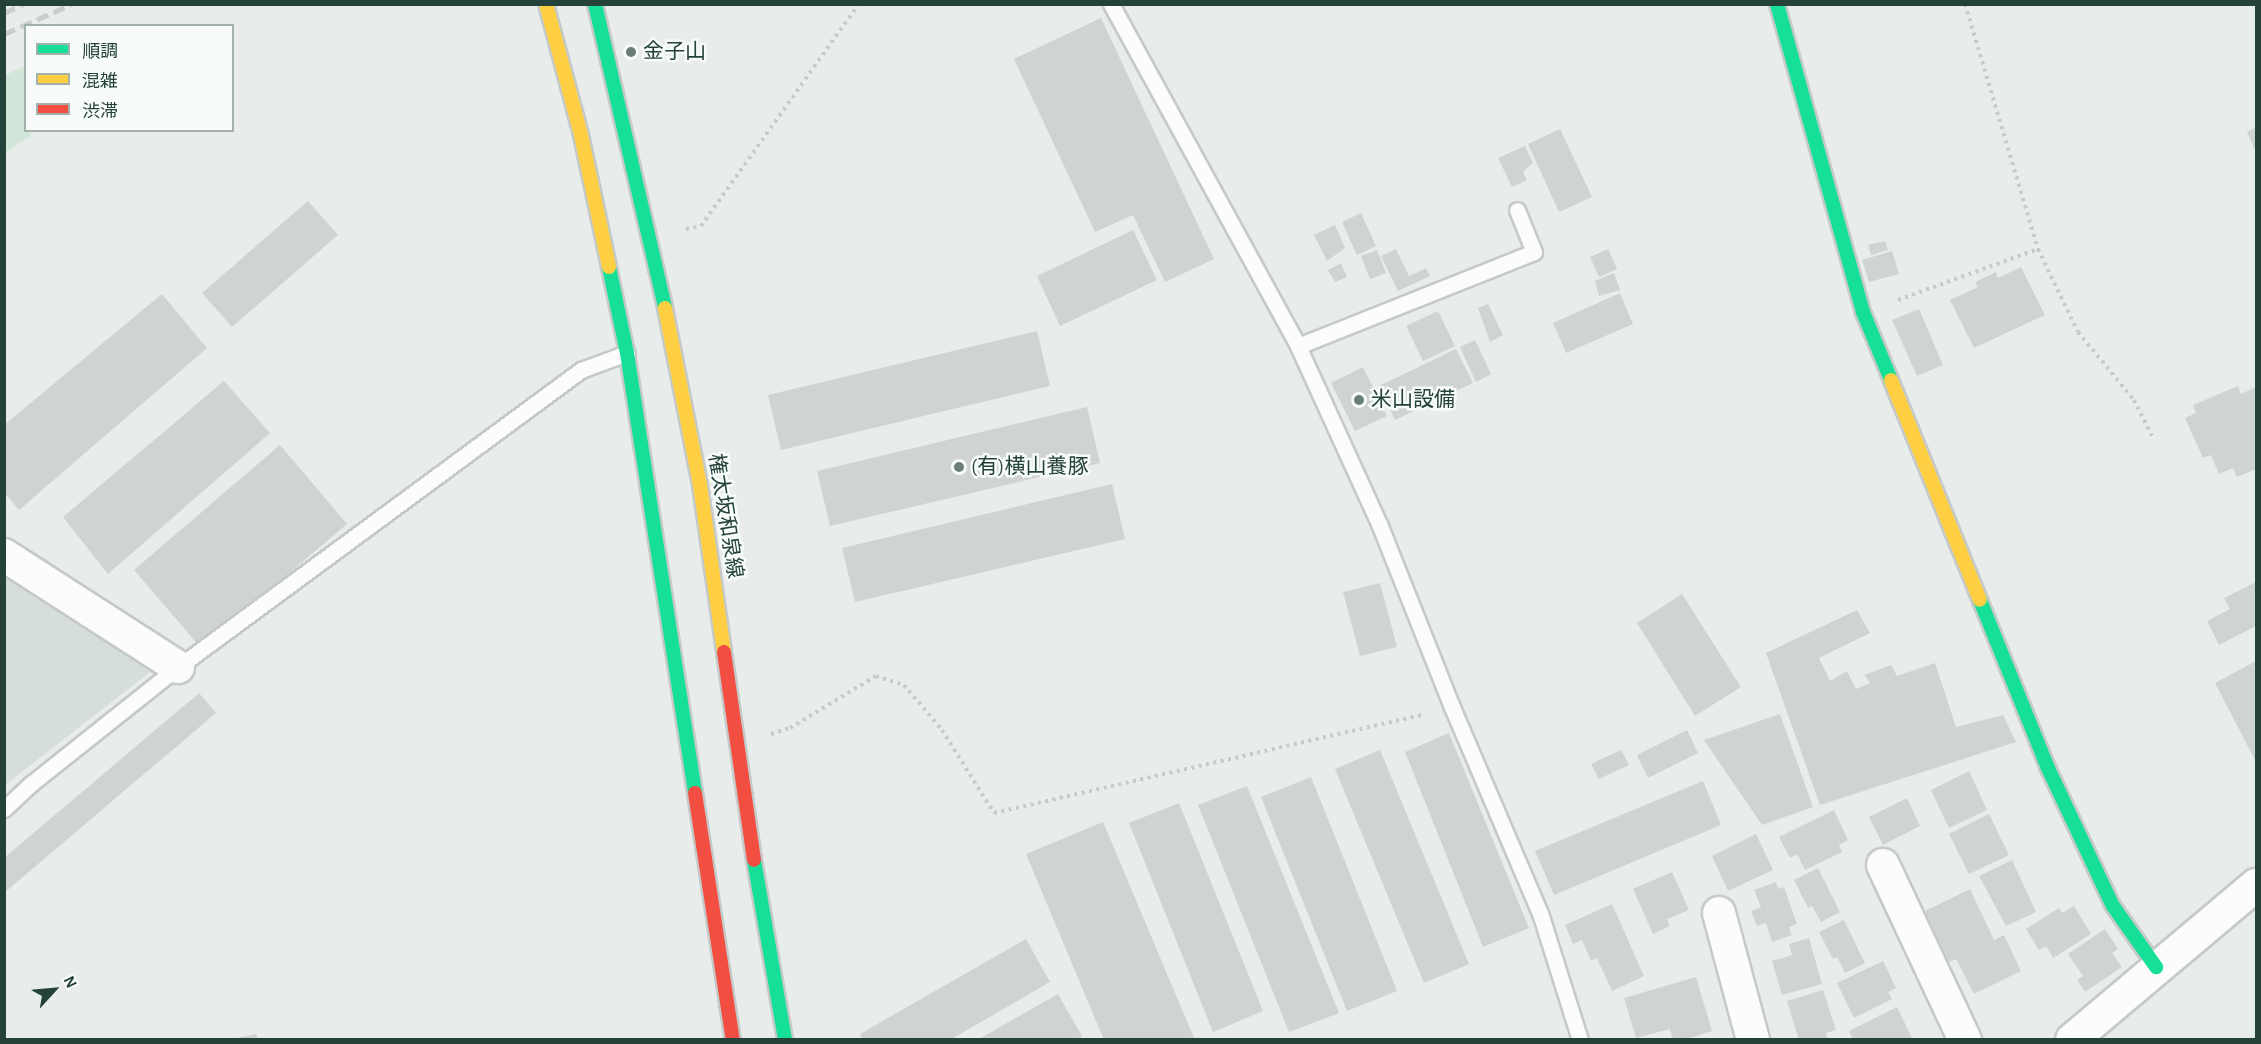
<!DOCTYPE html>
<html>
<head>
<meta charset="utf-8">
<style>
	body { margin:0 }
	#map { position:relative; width:2261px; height:1044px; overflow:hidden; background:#e8edeb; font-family:"Alegreya Sans","Noto Sans JP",sans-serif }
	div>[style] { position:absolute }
	.built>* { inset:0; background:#d6dedb }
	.green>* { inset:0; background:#d1e6d8 }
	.building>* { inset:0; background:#cfd4d2 }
	.path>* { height:4px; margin-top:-2px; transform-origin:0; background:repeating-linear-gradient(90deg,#c3ccca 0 3px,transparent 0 7.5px) }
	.roads { filter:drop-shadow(2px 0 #c5cac8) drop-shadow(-2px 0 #c5cac8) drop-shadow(0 2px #c5cac8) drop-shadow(0 -2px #c5cac8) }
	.lane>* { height:15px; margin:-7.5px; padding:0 7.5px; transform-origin:7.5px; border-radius:7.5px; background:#fcfcfc }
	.street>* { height:32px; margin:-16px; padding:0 16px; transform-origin:16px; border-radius:16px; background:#fcfcfc }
	.fast>* { height:14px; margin:-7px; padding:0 7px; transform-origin:7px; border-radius:7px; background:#16e098 }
	.slow>* { height:14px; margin:-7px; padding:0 7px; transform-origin:7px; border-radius:7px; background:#ffcf43 }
	.jam>* { height:14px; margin:-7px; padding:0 7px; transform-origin:7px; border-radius:7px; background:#f24e42 }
	.rail>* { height:4.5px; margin-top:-2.25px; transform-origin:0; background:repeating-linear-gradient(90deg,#c9cdcc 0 12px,transparent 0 18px) }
	.dots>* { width:16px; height:16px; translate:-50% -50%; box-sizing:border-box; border:3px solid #f7fbf9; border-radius:50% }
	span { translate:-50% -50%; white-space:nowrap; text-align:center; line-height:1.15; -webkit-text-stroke:5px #f7fbf9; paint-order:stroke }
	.poi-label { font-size:21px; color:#24423a }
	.left { translate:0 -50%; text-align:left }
	.street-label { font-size:21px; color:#24423a }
	.frame { position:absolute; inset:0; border:6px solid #24423a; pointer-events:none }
	.legend { position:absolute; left:24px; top:24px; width:210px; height:108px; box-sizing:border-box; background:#f7fbf9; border:2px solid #a3b1ad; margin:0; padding:8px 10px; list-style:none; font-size:18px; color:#24423a }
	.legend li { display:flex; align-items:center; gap:12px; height:30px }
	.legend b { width:30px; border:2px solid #a3b1ad }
	.north { position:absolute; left:24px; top:960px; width:60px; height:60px; -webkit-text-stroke:4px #f7fbf9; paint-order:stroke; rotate:64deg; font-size:16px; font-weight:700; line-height:24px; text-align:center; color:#24423a }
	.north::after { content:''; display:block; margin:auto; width:21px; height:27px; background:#24423a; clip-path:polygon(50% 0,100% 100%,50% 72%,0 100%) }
</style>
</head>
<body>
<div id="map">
	<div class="built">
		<i style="clip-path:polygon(5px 568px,158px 666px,5px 785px)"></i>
	</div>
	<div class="green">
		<i style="clip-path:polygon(25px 66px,26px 130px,31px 131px,30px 136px,5px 153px,5px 75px)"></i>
	</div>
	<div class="building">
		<i style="clip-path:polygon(1101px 18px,1214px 259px,1165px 282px,1133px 215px,1095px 232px,1014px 59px)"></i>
		<i style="clip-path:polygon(2256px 127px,2256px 152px,2247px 132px)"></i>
		<i style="clip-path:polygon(1560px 129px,1592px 197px,1559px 212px,1528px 144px)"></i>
		<i style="clip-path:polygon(1525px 146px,1533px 163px,1523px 172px,1527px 180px,1512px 187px,1498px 158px)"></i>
		<i style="clip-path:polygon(308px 201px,338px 235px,232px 327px,202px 293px)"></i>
		<i style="clip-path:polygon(1361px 213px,1376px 246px,1357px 255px,1342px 222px)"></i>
		<i style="clip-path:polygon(1335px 225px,1345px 248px,1327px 261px,1314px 235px)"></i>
		<i style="clip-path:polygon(1133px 230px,1157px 280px,1060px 326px,1037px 276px)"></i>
		<i style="clip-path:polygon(1885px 241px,1888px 250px,1871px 255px,1868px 245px)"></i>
		<i style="clip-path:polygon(1396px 249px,1409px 276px,1426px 268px,1430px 276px,1398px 291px,1381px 256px)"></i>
		<i style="clip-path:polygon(1608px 249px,1617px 269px,1599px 277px,1590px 257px)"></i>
		<i style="clip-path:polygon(1377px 250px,1386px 273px,1370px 279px,1361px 256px)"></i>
		<i style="clip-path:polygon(1892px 251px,1899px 274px,1869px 282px,1862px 260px)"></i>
		<i style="clip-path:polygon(1341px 263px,1347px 277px,1335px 282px,1328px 270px)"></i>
		<i style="clip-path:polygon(2021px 267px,2045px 315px,1974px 348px,1950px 300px,1978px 287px,1975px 282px,1996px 272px,1998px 278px)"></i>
		<i style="clip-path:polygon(1614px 273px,1620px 290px,1599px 296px,1595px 281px)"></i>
		<i style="clip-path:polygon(1620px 293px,1633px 324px,1566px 353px,1553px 323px)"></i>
		<i style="clip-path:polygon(162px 294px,207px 348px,19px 510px,4px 492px,4px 425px)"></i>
		<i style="clip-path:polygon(1488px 304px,1503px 335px,1490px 342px,1478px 308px)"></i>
		<i style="clip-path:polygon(1919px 309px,1943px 365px,1917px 376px,1892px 320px)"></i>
		<i style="clip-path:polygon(1438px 311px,1455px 346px,1423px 361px,1406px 326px)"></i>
		<i style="clip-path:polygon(1037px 331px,1050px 386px,781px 450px,768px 395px)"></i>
		<i style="clip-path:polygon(1475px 340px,1491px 374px,1476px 382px,1460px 347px)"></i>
		<i style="clip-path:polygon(1456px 349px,1473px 383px,1395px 420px,1379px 386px)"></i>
		<i style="clip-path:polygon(1363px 367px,1387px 416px,1355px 431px,1331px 383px)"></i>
		<i style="clip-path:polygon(224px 381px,270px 433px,108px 574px,63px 517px)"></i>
		<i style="clip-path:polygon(2238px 386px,2241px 394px,2256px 387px,2256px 469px,2237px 477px,2233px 468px,2219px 474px,2211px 455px,2203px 458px,2185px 418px,2196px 413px,2193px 405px)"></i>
		<i style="clip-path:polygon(1087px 407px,1100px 463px,830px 526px,817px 471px)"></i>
		<i style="clip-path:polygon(280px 445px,347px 524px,201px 648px,134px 570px)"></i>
		<i style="clip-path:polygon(1112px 484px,1125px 539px,855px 602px,842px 548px)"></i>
		<i style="clip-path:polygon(2256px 582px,2256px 626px,2219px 645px,2207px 621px,2230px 609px,2224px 598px)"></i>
		<i style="clip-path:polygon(1380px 583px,1397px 647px,1360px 656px,1343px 592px)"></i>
		<i style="clip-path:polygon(1682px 594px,1741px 687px,1695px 716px,1637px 623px)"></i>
		<i style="clip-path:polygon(1857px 610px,1870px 633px,1819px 658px,1830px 681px,1847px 671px,1856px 689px,1870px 683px,1864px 675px,1891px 665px,1897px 676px,1935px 663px,1956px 727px,2003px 715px,2016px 742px,1820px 805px,1766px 653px)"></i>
		<i style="clip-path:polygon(2256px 661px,2256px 762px,2215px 683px)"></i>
		<i style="clip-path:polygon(199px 693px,216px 713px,4px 893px,4px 858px)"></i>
		<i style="clip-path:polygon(1780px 714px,1813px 807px,1762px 825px,1704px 740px)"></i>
		<i style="clip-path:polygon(1687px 730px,1698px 753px,1648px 778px,1637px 755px)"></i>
		<i style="clip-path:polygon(1449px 733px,1529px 928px,1483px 947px,1405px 752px)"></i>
		<i style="clip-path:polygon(1380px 750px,1469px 964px,1424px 983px,1335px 769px)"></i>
		<i style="clip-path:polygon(1621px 750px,1629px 765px,1599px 779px,1591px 764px)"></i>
		<i style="clip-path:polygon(1969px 771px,1987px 810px,1949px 828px,1931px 790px)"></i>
		<i style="clip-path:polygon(1311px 777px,1397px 991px,1347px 1011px,1261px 797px)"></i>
		<i style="clip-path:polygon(1703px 781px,1721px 825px,1554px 895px,1535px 851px)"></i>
		<i style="clip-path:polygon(1247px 786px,1339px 1013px,1289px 1032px,1198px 805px)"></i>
		<i style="clip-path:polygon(1907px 798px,1920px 826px,1883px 845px,1869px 817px)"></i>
		<i style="clip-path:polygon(1179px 803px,1263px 1011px,1213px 1032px,1129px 823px)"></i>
		<i style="clip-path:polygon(1834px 810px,1848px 840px,1839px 845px,1842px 852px,1805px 870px,1797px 854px,1790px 858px,1779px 837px)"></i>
		<i style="clip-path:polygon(1989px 814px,2009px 855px,1969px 874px,1949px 834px)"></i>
		<i style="clip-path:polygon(1103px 822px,1194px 1038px,1191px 1040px,1104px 1040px,1026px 854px)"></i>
		<i style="clip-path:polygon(1756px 834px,1773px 870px,1728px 891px,1712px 856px)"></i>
		<i style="clip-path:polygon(2012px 860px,2036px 912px,2006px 926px,1979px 876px)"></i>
		<i style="clip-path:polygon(1818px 868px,1840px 912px,1821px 922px,1812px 906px,1808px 908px,1794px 880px)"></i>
		<i style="clip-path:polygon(1672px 872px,1689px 910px,1667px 919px,1670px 926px,1653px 934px,1633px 889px)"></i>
		<i style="clip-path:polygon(1776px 882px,1778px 889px,1784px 887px,1797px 924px,1789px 927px,1792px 935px,1772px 942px,1766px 923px,1757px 926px,1751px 911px,1761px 907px,1754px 890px)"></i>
		<i style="clip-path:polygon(1970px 889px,1994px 940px,2004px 935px,2021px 971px,1974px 994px,1956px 959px,1949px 962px,1925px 911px)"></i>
		<i style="clip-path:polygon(1612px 904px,1644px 976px,1612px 991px,1597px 958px,1591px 961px,1582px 940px,1573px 944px,1565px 925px)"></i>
		<i style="clip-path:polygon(2074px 906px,2091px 934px,2053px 958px,2046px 946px,2039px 950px,2026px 929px,2059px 908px,2062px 913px)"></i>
		<i style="clip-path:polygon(1844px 920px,1865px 963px,1845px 973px,1837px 957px,1833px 959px,1819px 932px)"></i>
		<i style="clip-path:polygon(2105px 929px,2118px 949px,2112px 953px,2122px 967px,2085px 992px,2077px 980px,2083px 976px,2068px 954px)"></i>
		<i style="clip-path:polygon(1809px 938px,1822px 984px,1782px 995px,1772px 961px,1792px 955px,1789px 944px)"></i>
		<i style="clip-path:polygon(1026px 939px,1050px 982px,950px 1040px,863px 1040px,860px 1034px)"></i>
		<i style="clip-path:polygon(1883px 961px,1896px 988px,1888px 992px,1892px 999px,1854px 1018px,1837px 983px)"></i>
		<i style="clip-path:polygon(1696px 977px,1712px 1031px,1684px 1040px,1673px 1040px,1670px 1029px,1636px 1038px,1624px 998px)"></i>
		<i style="clip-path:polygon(1823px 990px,1836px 1030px,1826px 1033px,1828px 1040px,1799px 1040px,1787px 1001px)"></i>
		<i style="clip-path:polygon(1058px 994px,1082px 1036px,1076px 1040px,977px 1040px)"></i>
		<i style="clip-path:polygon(1897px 1007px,1913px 1040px,1853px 1040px,1849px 1031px)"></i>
		<i style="clip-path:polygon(256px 1034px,258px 1040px,237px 1040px,237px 1038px)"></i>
	</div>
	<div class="path">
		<i style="left:1965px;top:4px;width:256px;rotate:73.4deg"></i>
		<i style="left:2038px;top:249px;width:92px;rotate:64.3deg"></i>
		<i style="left:2078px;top:332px;width:88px;rotate:50.5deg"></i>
		<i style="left:2134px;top:400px;width:40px;rotate:63.4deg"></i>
		<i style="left:686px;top:229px;width:15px;rotate:-11deg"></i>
		<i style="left:701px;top:226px;width:272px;rotate:-54.6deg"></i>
		<i style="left:1898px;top:300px;width:149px;rotate:-20deg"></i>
		<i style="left:771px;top:734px;width:20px;rotate:-18deg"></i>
		<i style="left:790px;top:728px;width:100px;rotate:-31.2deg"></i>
		<i style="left:876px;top:676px;width:29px;rotate:18deg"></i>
		<i style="left:904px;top:685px;width:59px;rotate:49.8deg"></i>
		<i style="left:942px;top:730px;width:98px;rotate:57.9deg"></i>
		<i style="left:994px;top:813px;width:442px;rotate:-12.9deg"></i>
	</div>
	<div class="roads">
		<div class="lane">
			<i style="left:1111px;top:4px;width:390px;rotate:61.3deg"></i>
			<i style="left:1298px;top:346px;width:198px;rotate:65.5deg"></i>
			<i style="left:1380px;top:526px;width:195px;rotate:68.3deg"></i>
			<i style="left:1452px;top:707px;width:224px;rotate:66.9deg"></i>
			<i style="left:1540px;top:913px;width:133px;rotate:72.5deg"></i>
			<i style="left:1298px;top:346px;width:254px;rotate:-21.7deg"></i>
			<i style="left:1534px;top:252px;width:45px;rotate:-112deg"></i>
			<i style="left:4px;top:809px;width:38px;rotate:-43deg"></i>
			<i style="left:32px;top:783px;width:186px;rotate:-38.5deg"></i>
			<i style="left:178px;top:667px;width:501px;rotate:-36.39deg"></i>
			<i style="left:581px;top:370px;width:49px;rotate:-20.3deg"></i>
		</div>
		<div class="street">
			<i style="left:4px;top:555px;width:207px;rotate:32.8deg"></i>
			<i style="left:1883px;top:865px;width:193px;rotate:64.9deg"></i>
			<i style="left:1719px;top:913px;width:131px;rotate:75deg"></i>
			<i style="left:2072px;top:1040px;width:241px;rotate:-40.1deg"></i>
		</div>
		<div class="fast">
			<i style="left:595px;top:4px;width:312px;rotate:77deg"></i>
			<i style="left:1777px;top:4px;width:320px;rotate:74.4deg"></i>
			<i style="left:1863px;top:312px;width:74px;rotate:67.6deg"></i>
			<i style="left:609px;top:267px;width:88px;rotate:78.2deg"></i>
			<i style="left:627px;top:353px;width:445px;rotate:81.2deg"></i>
			<i style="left:1980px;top:600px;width:179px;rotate:68deg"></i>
			<i style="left:2047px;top:766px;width:155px;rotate:64.8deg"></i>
			<i style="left:2113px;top:906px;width:75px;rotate:54.8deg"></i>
			<i style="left:754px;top:860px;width:183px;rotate:80.2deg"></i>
		</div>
		<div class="slow">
			<i style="left:546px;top:4px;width:136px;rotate:75deg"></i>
			<i style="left:581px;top:135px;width:135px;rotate:78deg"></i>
			<i style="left:665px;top:308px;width:180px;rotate:78.8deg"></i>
			<i style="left:700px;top:485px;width:169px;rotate:81.8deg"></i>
			<i style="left:1891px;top:380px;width:237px;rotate:68deg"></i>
		</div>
		<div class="jam">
			<i style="left:724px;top:652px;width:210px;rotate:81.8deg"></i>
			<i style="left:695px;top:793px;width:250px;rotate:81.3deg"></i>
		</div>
	</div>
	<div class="rail">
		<i style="left:4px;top:13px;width:21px;rotate:-25deg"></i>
		<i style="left:4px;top:34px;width:74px;rotate:-23.8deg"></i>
	</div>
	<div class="dots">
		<i style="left:631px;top:52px;background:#697e78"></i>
		<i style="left:1359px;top:400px;background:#697e78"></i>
		<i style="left:959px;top:467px;background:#697e78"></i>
	</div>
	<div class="poi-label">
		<span class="left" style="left:643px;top:52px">金子山</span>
		<span class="left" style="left:1371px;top:400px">米山設備</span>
		<span class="left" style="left:971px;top:467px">(有)横山養豚</span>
	</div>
	<div class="street-label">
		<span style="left:725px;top:516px;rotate:81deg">権太坂和泉線</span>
	</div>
	<div class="frame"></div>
	<ul class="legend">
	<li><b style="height:8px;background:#16e098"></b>順調</li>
	<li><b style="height:8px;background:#ffcf43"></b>混雑</li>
	<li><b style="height:8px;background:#f24e42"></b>渋滞</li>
	</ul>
	<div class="north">N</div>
</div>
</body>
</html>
